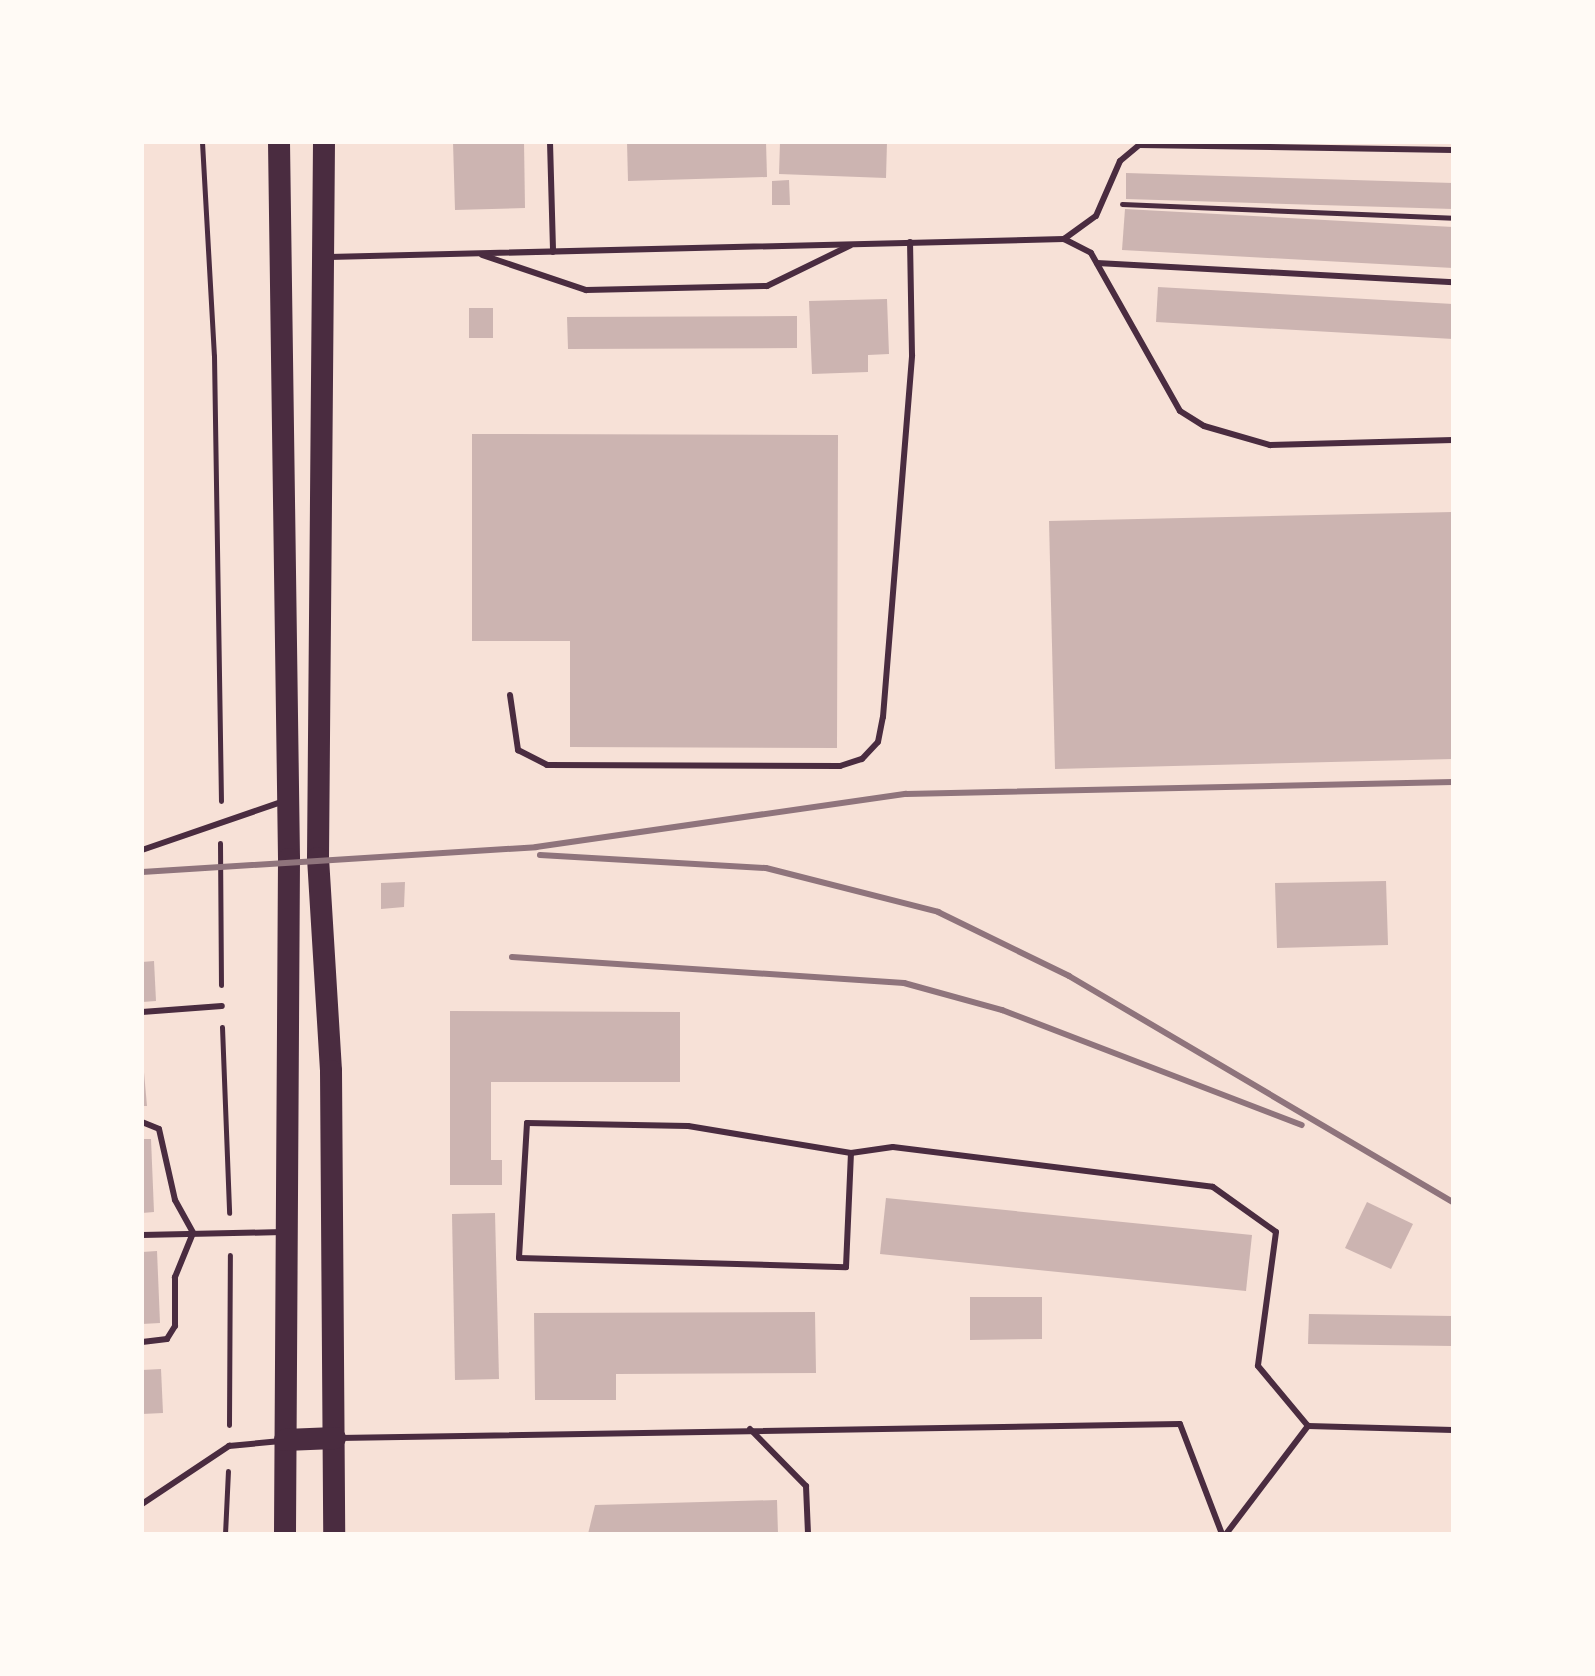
<!DOCTYPE html>
<html>
<head>
<meta charset="utf-8">
<style>
	body { margin:0 }
	#map { position:relative; width:1595px; height:1676px; overflow:hidden; background:#f7e1d7; font-family:Arial,sans-serif }
	div>[style] { position:absolute }
	.building>* { inset:0; background:#ccb4b1 }
	.path>* { height:5px; margin:-2.5px; padding:0 2.5px; transform-origin:2.5px; border-radius:2.5px; background:#4a2c40 }
	.service>* { height:6px; margin:-3px; padding:0 3px; transform-origin:3px; border-radius:3px; background:#4a2c40 }
	.trunk>* { height:22px; margin:-11px; padding:0 11px; transform-origin:11px; border-radius:11px; background:#4a2c40 }
	.rail>* { height:6px; margin:-3px; padding:0 3px; transform-origin:3px; border-radius:3px; background:#8f747c }
	span { translate:-50% -50%; white-space:nowrap; text-align:center; line-height:1.15; -webkit-text-stroke:8px #fffaf5; paint-order:stroke }
	.frame { position:absolute; inset:0; border:144px solid #fffaf5; pointer-events:none }
</style>
</head>
<body>
<div id="map">
	<div class="building">
		<i style="clip-path:polygon(453px 142px,524px 142px,525px 208px,455px 210px)"></i>
		<i style="clip-path:polygon(627px 142px,766px 142px,767px 177px,628px 181px)"></i>
		<i style="clip-path:polygon(780px 142px,887px 142px,886px 178px,779px 174px)"></i>
		<i style="clip-path:polygon(1126px 173px,1453px 183px,1453px 209px,1126px 199px)"></i>
		<i style="clip-path:polygon(789px 180px,790px 205px,772px 205px,772px 181px)"></i>
		<i style="clip-path:polygon(1125px 209px,1453px 227px,1453px 268px,1122px 250px)"></i>
		<i style="clip-path:polygon(1158px 287px,1453px 304px,1453px 339px,1156px 322px)"></i>
		<i style="clip-path:polygon(887px 299px,889px 354px,868px 355px,868px 372px,812px 374px,809px 301px)"></i>
		<i style="clip-path:polygon(469px 308px,493px 308px,493px 338px,469px 338px)"></i>
		<i style="clip-path:polygon(797px 316px,797px 348px,568px 349px,567px 317px)"></i>
		<i style="clip-path:polygon(472px 434px,838px 435px,837px 748px,570px 747px,570px 641px,472px 641px)"></i>
		<i style="clip-path:polygon(1453px 512px,1453px 759px,1055px 769px,1049px 521px)"></i>
		<i style="clip-path:polygon(1386px 881px,1388px 945px,1277px 948px,1275px 883px)"></i>
		<i style="clip-path:polygon(405px 882px,404px 907px,381px 909px,381px 883px)"></i>
		<i style="clip-path:polygon(154px 961px,156px 1001px,142px 1002px,142px 962px)"></i>
		<i style="clip-path:polygon(450px 1011px,680px 1012px,680px 1082px,491px 1082px,491px 1160px,502px 1160px,502px 1185px,450px 1185px)"></i>
		<i style="clip-path:polygon(142px 1050px,147px 1106px,142px 1106px)"></i>
		<i style="clip-path:polygon(142px 1139px,151px 1139px,154px 1212px,142px 1213px)"></i>
		<i style="clip-path:polygon(886px 1198px,1252px 1235px,1246px 1291px,880px 1254px)"></i>
		<i style="clip-path:polygon(1367px 1202px,1413px 1224px,1391px 1269px,1345px 1248px)"></i>
		<i style="clip-path:polygon(495px 1213px,499px 1379px,455px 1380px,452px 1214px)"></i>
		<i style="clip-path:polygon(157px 1251px,160px 1323px,142px 1324px,142px 1252px)"></i>
		<i style="clip-path:polygon(970px 1297px,1042px 1297px,1042px 1339px,970px 1340px)"></i>
		<i style="clip-path:polygon(815px 1312px,816px 1373px,616px 1374px,616px 1400px,535px 1400px,534px 1313px)"></i>
		<i style="clip-path:polygon(1309px 1314px,1453px 1316px,1453px 1346px,1308px 1344px)"></i>
		<i style="clip-path:polygon(161px 1369px,163px 1413px,142px 1414px,142px 1370px)"></i>
		<i style="clip-path:polygon(777px 1500px,778px 1534px,588px 1534px,595px 1505px)"></i>
	</div>
	<div class="path">
		<i style="left:202px;top:142px;width:214px;rotate:86.8deg"></i>
		<i style="left:214px;top:356px;width:445px;rotate:89.1deg"></i>
		<i style="left:1122px;top:204px;width:331px;rotate:2.4deg"></i>
		<i style="left:220px;top:843px;width:142px;rotate:89.6deg"></i>
		<i style="left:222px;top:1027px;width:186px;rotate:87.8deg"></i>
		<i style="left:229px;top:1425px;width:170px;rotate:-89.7deg"></i>
		<i style="left:225px;top:1534px;width:63px;rotate:-87.3deg"></i>
	</div>
	<div class="service">
		<i style="left:550px;top:142px;width:110px;rotate:88.4deg"></i>
		<i style="left:1064px;top:239px;width:39px;rotate:-36deg"></i>
		<i style="left:1096px;top:216px;width:60px;rotate:-66.4deg"></i>
		<i style="left:1120px;top:161px;width:25px;rotate:-40deg"></i>
		<i style="left:1139px;top:145px;width:314px;rotate:0.9deg"></i>
		<i style="left:482px;top:255px;width:110px;rotate:18.6deg"></i>
		<i style="left:586px;top:290px;width:181px;rotate:-1.3deg"></i>
		<i style="left:767px;top:286px;width:93px;rotate:-26deg"></i>
		<i style="left:329px;top:257px;width:735px;rotate:-1.4deg"></i>
		<i style="left:1064px;top:239px;width:30px;rotate:27deg"></i>
		<i style="left:1091px;top:253px;width:181px;rotate:60.6deg"></i>
		<i style="left:1180px;top:411px;width:28px;rotate:32deg"></i>
		<i style="left:1204px;top:426px;width:69px;rotate:16.1deg"></i>
		<i style="left:1270px;top:445px;width:183px;rotate:-1.6deg"></i>
		<i style="left:1097px;top:263px;width:357px;rotate:3.1deg"></i>
		<i style="left:510px;top:695px;width:56px;rotate:81.7deg"></i>
		<i style="left:518px;top:750px;width:33px;rotate:27deg"></i>
		<i style="left:547px;top:765px;width:293px;rotate:0.2deg"></i>
		<i style="left:840px;top:766px;width:23px;rotate:-18deg"></i>
		<i style="left:862px;top:759px;width:23px;rotate:-47deg"></i>
		<i style="left:878px;top:742px;width:25px;rotate:-79deg"></i>
		<i style="left:883px;top:717px;width:363px;rotate:-85.4deg"></i>
		<i style="left:912px;top:355px;width:113px;rotate:-91deg"></i>
		<i style="left:142px;top:850px;width:150px;rotate:-19deg"></i>
		<i style="left:142px;top:1012px;width:80px;rotate:-4.3deg"></i>
		<i style="left:142px;top:1122px;width:18px;rotate:22deg"></i>
		<i style="left:159px;top:1129px;width:73px;rotate:77.3deg"></i>
		<i style="left:175px;top:1200px;width:38px;rotate:61deg"></i>
		<i style="left:193px;top:1233px;width:48px;rotate:112.2deg"></i>
		<i style="left:175px;top:1277px;width:49px;rotate:90deg"></i>
		<i style="left:175px;top:1326px;width:15px;rotate:122deg"></i>
		<i style="left:167px;top:1339px;width:25px;rotate:173deg"></i>
		<i style="left:851px;top:1153px;width:165px;rotate:-170.6deg"></i>
		<i style="left:688px;top:1126px;width:161px;rotate:-178.9deg"></i>
		<i style="left:527px;top:1123px;width:135px;rotate:93.4deg"></i>
		<i style="left:519px;top:1258px;width:327px;rotate:1.6deg"></i>
		<i style="left:846px;top:1267px;width:114px;rotate:-87.5deg"></i>
		<i style="left:851px;top:1153px;width:42px;rotate:-8.1deg"></i>
		<i style="left:893px;top:1147px;width:322px;rotate:7.1deg"></i>
		<i style="left:1213px;top:1187px;width:77px;rotate:35.5deg"></i>
		<i style="left:1276px;top:1232px;width:135px;rotate:97.7deg"></i>
		<i style="left:1258px;top:1366px;width:78px;rotate:50.2deg"></i>
		<i style="left:142px;top:1235px;width:141px;rotate:-1.2deg"></i>
		<i style="left:750px;top:1429px;width:80px;rotate:45.5deg"></i>
		<i style="left:806px;top:1486px;width:48px;rotate:87.6deg"></i>
		<i style="left:339px;top:1438px;width:841px;rotate:-0.95deg"></i>
		<i style="left:1180px;top:1424px;width:118px;rotate:69.1deg"></i>
		<i style="left:142px;top:1504px;width:105px;rotate:-33.7deg"></i>
		<i style="left:229px;top:1446px;width:52px;rotate:-5.5deg"></i>
		<i style="left:1226px;top:1534px;width:136px;rotate:-52.8deg"></i>
		<i style="left:1308px;top:1426px;width:145px;rotate:1.6deg"></i>
	</div>
	<div class="trunk">
		<i style="left:279px;top:142px;width:717px;rotate:89.2deg"></i>
		<i style="left:289px;top:859px;width:675px;rotate:90.34deg"></i>
		<i style="left:324px;top:142px;width:716px;rotate:90.48deg"></i>
		<i style="left:318px;top:858px;width:213px;rotate:86.5deg"></i>
		<i style="left:331px;top:1071px;width:463px;rotate:89.6deg"></i>
		<i style="left:285px;top:1440px;width:50px;rotate:-2.3deg"></i>
	</div>
	<div class="rail">
		<i style="left:540px;top:855px;width:226px;rotate:3.3deg"></i>
		<i style="left:766px;top:868px;width:178px;rotate:14.3deg"></i>
		<i style="left:938px;top:912px;width:146px;rotate:26deg"></i>
		<i style="left:1069px;top:976px;width:446px;rotate:30.5deg"></i>
		<i style="left:142px;top:872px;width:395px;rotate:-3.6deg"></i>
		<i style="left:536px;top:847px;width:374px;rotate:-8.2deg"></i>
		<i style="left:906px;top:794px;width:547px;rotate:-1.26deg"></i>
		<i style="left:512px;top:957px;width:393px;rotate:3.8deg"></i>
		<i style="left:904px;top:983px;width:102px;rotate:15.4deg"></i>
		<i style="left:1002px;top:1010px;width:321px;rotate:21deg"></i>
	</div>
	<div class="frame"></div>
</div>
</body>
</html>
